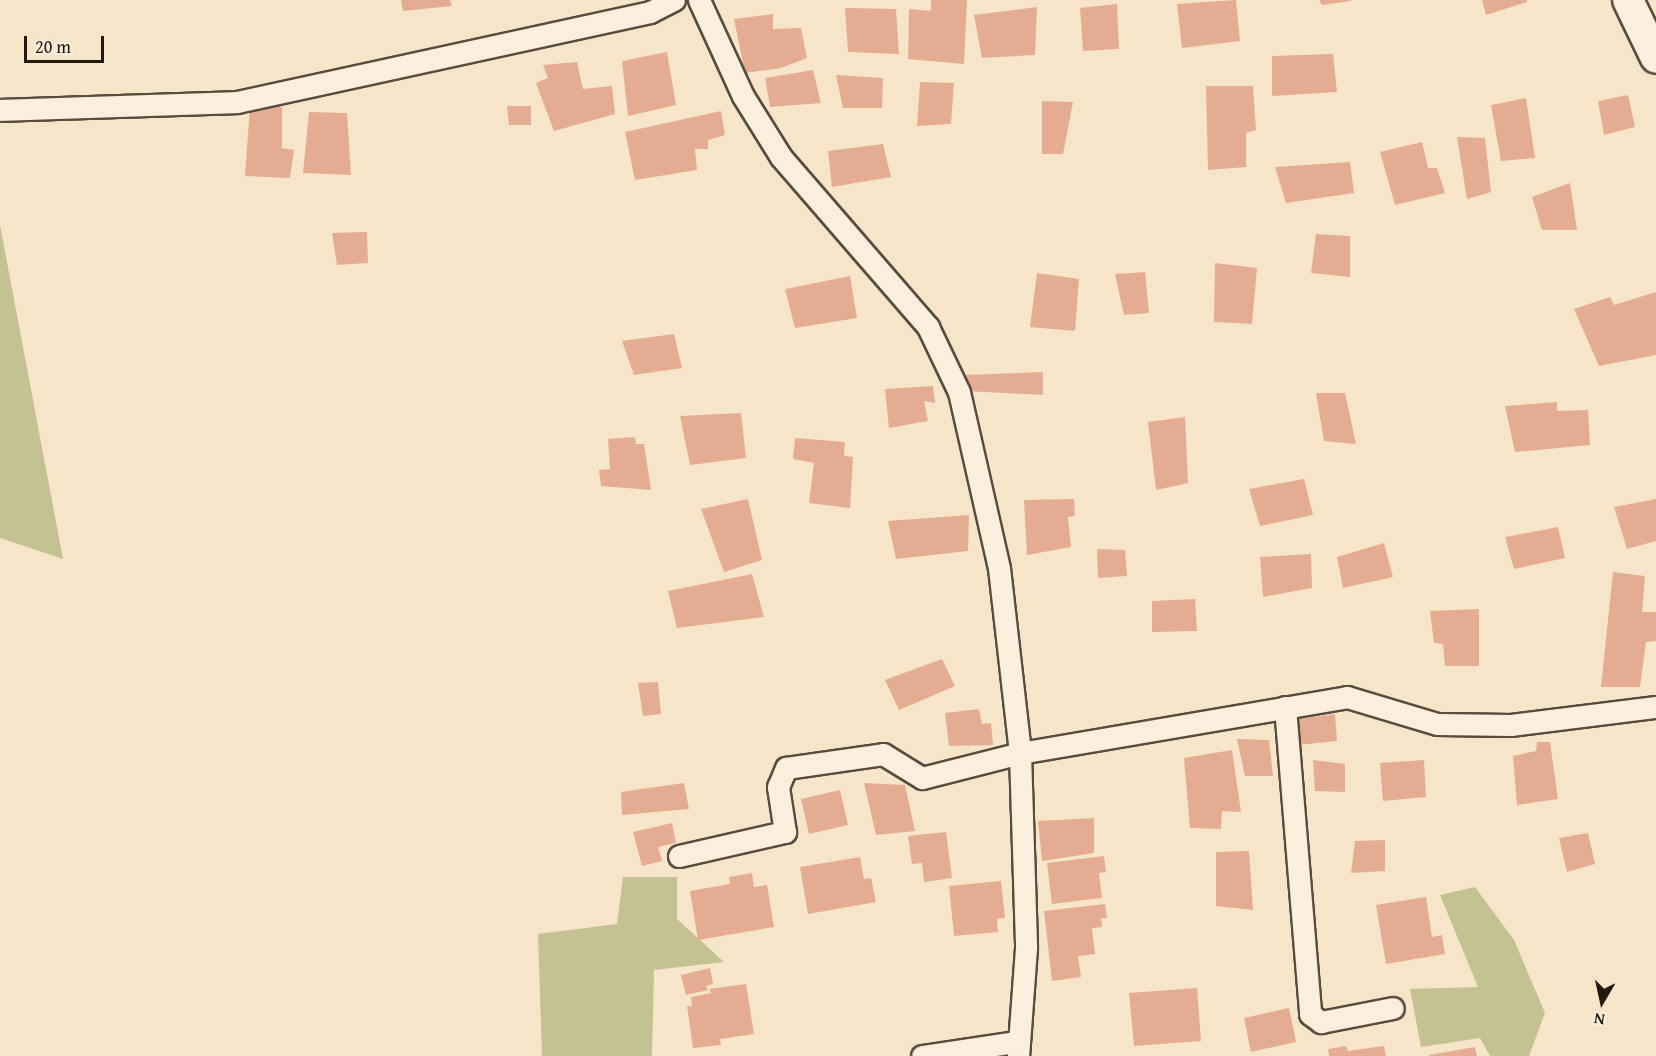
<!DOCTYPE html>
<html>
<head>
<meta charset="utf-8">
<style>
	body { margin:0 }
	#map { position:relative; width:1656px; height:1056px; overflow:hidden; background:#f7e5ca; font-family:"Gentium Book Plus",serif }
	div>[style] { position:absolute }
	.green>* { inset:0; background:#c4c292 }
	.building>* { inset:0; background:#e4ad91 }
	.roads { filter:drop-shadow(2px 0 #574c3e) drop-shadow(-2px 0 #574c3e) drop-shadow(0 2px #574c3e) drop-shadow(0 -2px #574c3e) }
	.minor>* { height:21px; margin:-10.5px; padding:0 10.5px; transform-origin:10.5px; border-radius:10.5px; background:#faeedd }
	.secondary>* { height:30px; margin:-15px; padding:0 15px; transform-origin:15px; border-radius:15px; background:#faeedd }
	span { translate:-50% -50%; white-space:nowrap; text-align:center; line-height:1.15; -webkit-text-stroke:5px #faeedd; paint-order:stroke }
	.north { position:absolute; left:1572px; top:972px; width:60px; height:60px; -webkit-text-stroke:4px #faeedd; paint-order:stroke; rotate:189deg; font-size:16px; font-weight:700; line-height:24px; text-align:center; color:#221910 }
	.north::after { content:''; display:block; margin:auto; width:21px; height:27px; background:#221910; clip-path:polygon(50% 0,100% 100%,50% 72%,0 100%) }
	.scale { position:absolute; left:24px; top:36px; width:80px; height:27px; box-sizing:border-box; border:3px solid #221910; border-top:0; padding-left:8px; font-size:18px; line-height:21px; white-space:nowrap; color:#221910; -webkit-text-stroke:4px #faeedd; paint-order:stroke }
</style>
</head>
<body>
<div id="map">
	<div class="green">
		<i style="clip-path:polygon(0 225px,63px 559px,0 538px)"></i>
		<i style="clip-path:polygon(623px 877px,677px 877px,677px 919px,724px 962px,654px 970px,652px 1056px,542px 1056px,538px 934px,617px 924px)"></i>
		<i style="clip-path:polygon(1475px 887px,1514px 940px,1545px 1013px,1529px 1056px,1490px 1056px,1480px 1038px,1421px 1047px,1410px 989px,1478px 987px,1440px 895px)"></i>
	</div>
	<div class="building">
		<i style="clip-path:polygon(401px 0,450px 0,452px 6px,403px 11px)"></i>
		<i style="clip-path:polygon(931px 0,967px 0,964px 64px,908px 59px,909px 9px,931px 11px)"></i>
		<i style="clip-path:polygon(1236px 0,1240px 41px,1182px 48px,1177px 4px)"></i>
		<i style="clip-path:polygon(1319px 0,1351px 0,1351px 1px,1322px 5px)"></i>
		<i style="clip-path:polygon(1482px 0,1527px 0,1527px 2px,1486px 15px)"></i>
		<i style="clip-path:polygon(1117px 4px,1119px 49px,1083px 51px,1080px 8px)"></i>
		<i style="clip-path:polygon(1037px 7px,1035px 55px,982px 58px,974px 15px)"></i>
		<i style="clip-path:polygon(845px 8px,896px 9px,899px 54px,848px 52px)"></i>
		<i style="clip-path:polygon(773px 14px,773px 29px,801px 28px,807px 58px,781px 68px,745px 73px,734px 19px)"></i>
		<i style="clip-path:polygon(667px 52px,676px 105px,628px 116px,622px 61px)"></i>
		<i style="clip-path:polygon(1333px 54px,1337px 92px,1272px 96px,1272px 56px)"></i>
		<i style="clip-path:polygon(577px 62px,583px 89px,612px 86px,615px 114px,554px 131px,536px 83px,548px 78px,543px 65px)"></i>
		<i style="clip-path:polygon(813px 70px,821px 103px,770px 107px,765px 78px)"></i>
		<i style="clip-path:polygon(836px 75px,883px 78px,882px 108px,843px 108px)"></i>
		<i style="clip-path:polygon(920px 82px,954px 83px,951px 124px,917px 126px)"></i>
		<i style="clip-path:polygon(1206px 86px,1253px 86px,1256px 130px,1246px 133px,1246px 167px,1208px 170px)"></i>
		<i style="clip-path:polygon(1628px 95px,1635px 127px,1604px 135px,1598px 101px)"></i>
		<i style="clip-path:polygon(1526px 98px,1535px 158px,1501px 161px,1491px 105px)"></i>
		<i style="clip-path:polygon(1042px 101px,1073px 102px,1063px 154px,1042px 154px)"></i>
		<i style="clip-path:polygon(250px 106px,282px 107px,282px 148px,294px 150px,290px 178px,245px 176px)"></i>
		<i style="clip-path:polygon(507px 106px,531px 106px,531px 125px,509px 125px)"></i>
		<i style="clip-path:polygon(721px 111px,725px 135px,708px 140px,708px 149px,695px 149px,697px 170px,635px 180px,625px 132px)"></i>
		<i style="clip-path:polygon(309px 112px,347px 113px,351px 175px,303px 173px)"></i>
		<i style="clip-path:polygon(1457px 137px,1485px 138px,1491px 192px,1467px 199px)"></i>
		<i style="clip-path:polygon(1422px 142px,1428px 168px,1437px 168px,1445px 193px,1395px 205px,1380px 152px)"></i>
		<i style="clip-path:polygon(883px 144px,891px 177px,832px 187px,828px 151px)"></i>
		<i style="clip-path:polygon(1350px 162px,1354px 193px,1286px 203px,1275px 167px)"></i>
		<i style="clip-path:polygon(1570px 183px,1577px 230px,1542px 230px,1532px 197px)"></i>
		<i style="clip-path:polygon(367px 232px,368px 263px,337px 265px,332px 233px)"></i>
		<i style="clip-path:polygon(1316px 234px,1350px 236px,1350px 277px,1311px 273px)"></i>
		<i style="clip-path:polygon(1215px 263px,1257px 268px,1252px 324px,1214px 322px)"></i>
		<i style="clip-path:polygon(1145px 272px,1149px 313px,1124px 315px,1115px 274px)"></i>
		<i style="clip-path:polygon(1037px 273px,1079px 279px,1075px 331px,1030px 327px)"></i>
		<i style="clip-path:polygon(850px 276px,857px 318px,795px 328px,785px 289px)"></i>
		<i style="clip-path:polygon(1656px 292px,1656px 355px,1599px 366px,1574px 309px,1610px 297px,1614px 305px)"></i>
		<i style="clip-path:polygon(674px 334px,682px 368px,634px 375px,622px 341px)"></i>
		<i style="clip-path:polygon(1043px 372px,1043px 395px,965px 391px,965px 375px)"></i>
		<i style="clip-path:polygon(933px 386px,935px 403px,924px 401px,928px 421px,889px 428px,885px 389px)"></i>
		<i style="clip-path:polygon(1316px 393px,1345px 393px,1356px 444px,1324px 441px)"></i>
		<i style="clip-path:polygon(1557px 402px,1557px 411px,1588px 410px,1590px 445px,1515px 452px,1505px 406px)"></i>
		<i style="clip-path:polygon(741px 413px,746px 458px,690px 465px,680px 416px)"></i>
		<i style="clip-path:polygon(1185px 417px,1188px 483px,1156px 490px,1148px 422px)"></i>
		<i style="clip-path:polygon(635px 437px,636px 444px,644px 444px,651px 490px,601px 486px,599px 470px,610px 469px,608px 439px)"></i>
		<i style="clip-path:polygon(795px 438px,845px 442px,844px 456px,853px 457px,850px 508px,809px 503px,814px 463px,793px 459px)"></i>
		<i style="clip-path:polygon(1304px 479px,1313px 515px,1260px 526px,1249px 489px)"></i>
		<i style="clip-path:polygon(748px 499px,762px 560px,724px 572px,701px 509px)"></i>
		<i style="clip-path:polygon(1074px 499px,1075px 516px,1068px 517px,1071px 547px,1027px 555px,1024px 500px)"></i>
		<i style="clip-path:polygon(1656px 499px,1656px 541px,1627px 549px,1614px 507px)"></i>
		<i style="clip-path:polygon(969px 515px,968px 551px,896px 559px,888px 521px)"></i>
		<i style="clip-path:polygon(1558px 527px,1565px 558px,1514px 569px,1505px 537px)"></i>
		<i style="clip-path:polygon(1384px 543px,1393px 577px,1343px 588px,1337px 557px)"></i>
		<i style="clip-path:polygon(1097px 549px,1125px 550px,1127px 576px,1098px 578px)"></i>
		<i style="clip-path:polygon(1311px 554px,1312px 588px,1263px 597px,1260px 557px)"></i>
		<i style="clip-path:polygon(1613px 572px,1645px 576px,1642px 612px,1656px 612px,1656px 641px,1646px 642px,1640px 687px,1601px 687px)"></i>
		<i style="clip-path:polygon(752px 574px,764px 617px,677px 628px,668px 591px)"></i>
		<i style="clip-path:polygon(1195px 599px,1197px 631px,1152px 632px,1152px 601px)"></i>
		<i style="clip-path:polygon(1479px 609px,1479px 666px,1445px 666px,1443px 644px,1434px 643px,1430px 611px)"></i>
		<i style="clip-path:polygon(942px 659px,955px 686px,899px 710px,885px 680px)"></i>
		<i style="clip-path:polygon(658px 682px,661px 714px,643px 716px,638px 683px)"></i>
		<i style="clip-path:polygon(979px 709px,982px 724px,991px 723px,993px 745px,949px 746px,945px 713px)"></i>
		<i style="clip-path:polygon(1335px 714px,1337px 741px,1298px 745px,1292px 720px)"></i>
		<i style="clip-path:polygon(1237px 739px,1269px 740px,1273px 776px,1245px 776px)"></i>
		<i style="clip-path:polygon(1537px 742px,1550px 742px,1558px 799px,1517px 805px,1513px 756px,1536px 751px)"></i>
		<i style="clip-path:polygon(1232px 750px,1241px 812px,1222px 811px,1221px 829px,1190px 828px,1184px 758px)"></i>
		<i style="clip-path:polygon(1313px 760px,1345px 764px,1345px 792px,1315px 791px)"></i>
		<i style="clip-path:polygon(1424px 760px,1426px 797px,1383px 801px,1380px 763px)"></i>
		<i style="clip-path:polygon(684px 783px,689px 809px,622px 815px,621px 792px)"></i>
		<i style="clip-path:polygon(864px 783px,905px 785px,915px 831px,876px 835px)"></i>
		<i style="clip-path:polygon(840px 790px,848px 825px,809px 834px,801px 799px)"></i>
		<i style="clip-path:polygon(1094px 818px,1094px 853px,1042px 861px,1038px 821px)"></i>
		<i style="clip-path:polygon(672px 823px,676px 843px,658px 847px,662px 861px,642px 866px,633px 832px)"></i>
		<i style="clip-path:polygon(946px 832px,952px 878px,924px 882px,922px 863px,912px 864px,908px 836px)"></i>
		<i style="clip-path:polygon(1588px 833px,1595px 864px,1567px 872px,1559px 838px)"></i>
		<i style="clip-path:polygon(1385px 840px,1385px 871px,1351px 873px,1355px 841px)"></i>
		<i style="clip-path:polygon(1249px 851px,1253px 910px,1216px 906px,1216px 852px)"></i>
		<i style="clip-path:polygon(1104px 856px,1106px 872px,1099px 873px,1102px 898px,1052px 904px,1047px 863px)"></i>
		<i style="clip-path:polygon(860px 857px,864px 879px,871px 878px,876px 902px,808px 914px,800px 867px)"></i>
		<i style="clip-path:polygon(752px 873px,754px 887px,767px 885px,774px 927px,698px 940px,690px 891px,730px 884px,729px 877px)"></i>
		<i style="clip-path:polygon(1001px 881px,1005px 918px,997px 919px,998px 932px,954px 936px,949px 886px)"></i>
		<i style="clip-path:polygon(1426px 897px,1432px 937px,1442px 935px,1445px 954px,1386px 964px,1376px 905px)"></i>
		<i style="clip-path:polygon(1105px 904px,1107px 918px,1101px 918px,1102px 927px,1092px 928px,1095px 954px,1078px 956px,1081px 977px,1052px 981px,1044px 911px)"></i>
		<i style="clip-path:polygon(710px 968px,713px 984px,706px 986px,708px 990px,686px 995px,681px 975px)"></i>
		<i style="clip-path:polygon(746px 984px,754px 1034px,720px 1039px,721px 1045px,693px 1048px,687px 1006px,692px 1006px,691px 997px,711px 993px,709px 989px)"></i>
		<i style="clip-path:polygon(1197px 988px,1201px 1041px,1134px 1046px,1129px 993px)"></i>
		<i style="clip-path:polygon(1289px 1008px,1296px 1042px,1251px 1052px,1244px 1018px)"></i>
		<i style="clip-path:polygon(1346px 1046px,1348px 1051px,1384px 1046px,1386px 1056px,1329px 1056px,1328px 1049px)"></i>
		<i style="clip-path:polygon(1475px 1047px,1477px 1056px,1429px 1056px,1429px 1055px)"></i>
	</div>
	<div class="roads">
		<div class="minor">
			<i style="left:699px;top:0;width:106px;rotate:65.4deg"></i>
			<i style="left:743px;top:96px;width:72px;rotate:58.1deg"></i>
			<i style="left:781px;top:157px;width:225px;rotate:49.1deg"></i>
			<i style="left:928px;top:327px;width:72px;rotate:64.5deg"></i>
			<i style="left:959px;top:392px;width:180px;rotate:77.2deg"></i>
			<i style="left:999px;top:568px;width:186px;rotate:83.5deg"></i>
			<i style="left:1020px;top:753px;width:195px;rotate:88.2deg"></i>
			<i style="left:1026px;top:948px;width:108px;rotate:94.2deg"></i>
			<i style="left:0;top:110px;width:237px;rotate:-1.9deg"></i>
			<i style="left:237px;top:102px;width:423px;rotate:-12.3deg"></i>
			<i style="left:650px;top:12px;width:27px;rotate:-27deg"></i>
			<i style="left:1285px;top:707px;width:308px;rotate:85.3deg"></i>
			<i style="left:1310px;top:1014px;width:14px;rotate:36deg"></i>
			<i style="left:1321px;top:1022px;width:73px;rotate:-11deg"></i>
			<i style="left:679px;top:856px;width:109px;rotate:-12.8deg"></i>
			<i style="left:785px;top:832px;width:46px;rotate:-98.8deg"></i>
			<i style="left:778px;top:787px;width:21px;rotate:-67deg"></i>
			<i style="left:786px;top:768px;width:98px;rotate:-8.2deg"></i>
			<i style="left:883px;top:754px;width:46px;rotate:31.6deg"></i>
			<i style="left:922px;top:778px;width:101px;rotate:-14.3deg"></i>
			<i style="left:1020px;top:753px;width:332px;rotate:-9.7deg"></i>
			<i style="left:1347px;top:697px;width:94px;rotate:16.7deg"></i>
			<i style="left:1437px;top:724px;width:74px;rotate:0.8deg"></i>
			<i style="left:1511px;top:725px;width:146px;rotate:-7.1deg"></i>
			<i style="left:922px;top:1056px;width:95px;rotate:-8.5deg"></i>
		</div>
		<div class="secondary">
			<i style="left:1628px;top:0;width:64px;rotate:64.2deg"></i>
		</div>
	</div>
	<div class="north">N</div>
	<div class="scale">20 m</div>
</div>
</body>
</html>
